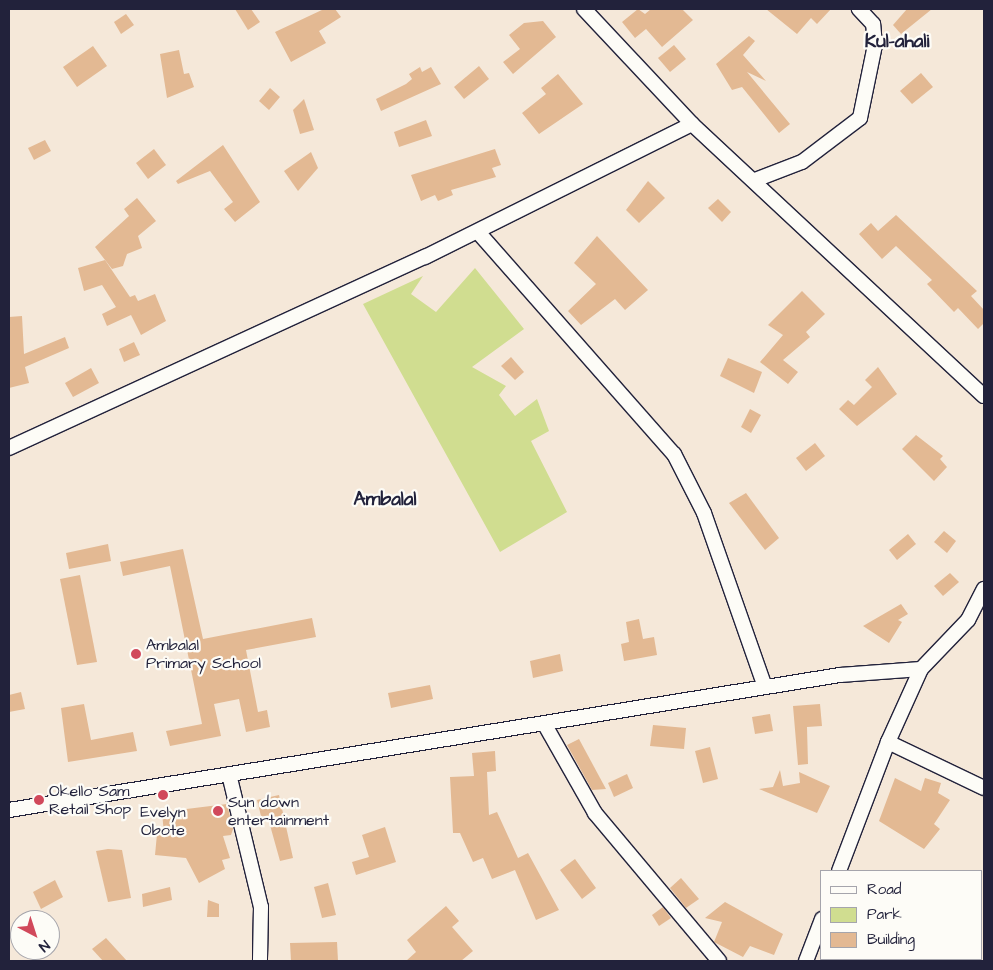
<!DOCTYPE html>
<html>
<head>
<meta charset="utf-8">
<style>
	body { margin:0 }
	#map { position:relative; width:993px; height:970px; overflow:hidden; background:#f5e8d9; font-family:"Architects Daughter",sans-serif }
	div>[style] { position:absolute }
	.green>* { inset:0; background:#d0dd90 }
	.building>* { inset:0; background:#e3b993 }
	.roads { filter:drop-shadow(1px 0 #22223b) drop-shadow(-1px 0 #22223b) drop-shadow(0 1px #22223b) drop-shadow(0 -1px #22223b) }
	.minor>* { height:14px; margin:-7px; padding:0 7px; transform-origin:7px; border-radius:7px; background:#fdfcf7 }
	.dots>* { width:14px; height:14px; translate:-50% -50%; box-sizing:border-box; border:2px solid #fdfcf7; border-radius:50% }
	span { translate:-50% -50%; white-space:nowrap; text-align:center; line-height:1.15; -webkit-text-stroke:4.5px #fdfcf7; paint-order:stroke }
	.poi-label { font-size:16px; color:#22223b }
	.left { translate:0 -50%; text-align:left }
	.quarter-label { font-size:19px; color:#22223b; font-weight:700 }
	.frame { position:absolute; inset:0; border:10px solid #22223b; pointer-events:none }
	.legend { position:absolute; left:820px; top:870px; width:162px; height:90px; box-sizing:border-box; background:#fdfcf7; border:1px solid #a5a5ac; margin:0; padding:6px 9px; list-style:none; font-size:15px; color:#22223b }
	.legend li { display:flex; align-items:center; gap:10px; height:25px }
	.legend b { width:25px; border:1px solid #a5a5ac }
	.north { position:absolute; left:10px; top:910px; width:50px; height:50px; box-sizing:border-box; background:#fdfcf7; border:1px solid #a5a5ac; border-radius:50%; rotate:140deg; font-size:14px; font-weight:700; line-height:20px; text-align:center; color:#22223b }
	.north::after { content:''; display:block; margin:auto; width:18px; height:22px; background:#d1495b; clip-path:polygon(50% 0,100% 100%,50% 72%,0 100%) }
</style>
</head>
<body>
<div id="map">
	<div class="green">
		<i style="clip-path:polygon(475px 268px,524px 329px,472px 367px,506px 386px,499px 395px,515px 416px,537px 399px,549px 431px,531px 441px,567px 512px,500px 552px,363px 304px,423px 276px,411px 294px,436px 312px)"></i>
	</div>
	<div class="building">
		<i style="clip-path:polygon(235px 9px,251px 9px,260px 22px,248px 30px)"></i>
		<i style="clip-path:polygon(324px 9px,335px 9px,341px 17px,319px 31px,326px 43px,291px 62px,275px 32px)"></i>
		<i style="clip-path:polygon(638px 9px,645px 14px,651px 9px,682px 9px,693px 20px,662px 47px,646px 29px,635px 38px,622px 22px)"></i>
		<i style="clip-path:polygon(766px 9px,831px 9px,817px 24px,811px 18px,797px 34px)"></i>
		<i style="clip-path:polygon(907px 9px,932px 9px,901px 34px,893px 25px)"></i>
		<i style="clip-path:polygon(126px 14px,134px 25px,121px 34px,114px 22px)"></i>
		<i style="clip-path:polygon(543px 21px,556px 37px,513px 74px,503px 62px,520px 49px,509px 35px,524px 23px)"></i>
		<i style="clip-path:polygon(749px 36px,755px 41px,743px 55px,766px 81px,747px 72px,790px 124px,779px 133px,742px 87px,732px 90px,716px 64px)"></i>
		<i style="clip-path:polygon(674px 45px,686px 59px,670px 72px,658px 58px)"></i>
		<i style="clip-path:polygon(93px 46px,107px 66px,77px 87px,63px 67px)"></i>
		<i style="clip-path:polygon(179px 50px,184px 74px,189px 73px,194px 87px,167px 98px,160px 54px)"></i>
		<i style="clip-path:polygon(479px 66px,489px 79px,464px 99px,454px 87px)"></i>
		<i style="clip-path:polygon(420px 67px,422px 72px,431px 67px,441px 84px,381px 111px,376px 99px,406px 84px,412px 79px,409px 74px)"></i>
		<i style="clip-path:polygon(921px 73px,933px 87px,912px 104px,900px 91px)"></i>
		<i style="clip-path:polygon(558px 74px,583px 104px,539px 134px,522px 113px,546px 94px,541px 88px)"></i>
		<i style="clip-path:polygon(270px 88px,280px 97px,269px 110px,259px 101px)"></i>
		<i style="clip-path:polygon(304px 99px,314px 130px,300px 134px,293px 110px)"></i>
		<i style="clip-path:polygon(426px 120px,432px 136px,399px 147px,394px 132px)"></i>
		<i style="clip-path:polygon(45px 140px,51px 151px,34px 160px,28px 148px)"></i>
		<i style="clip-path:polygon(223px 145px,260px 202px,235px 222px,224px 209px,233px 202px,210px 171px,178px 184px,176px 181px)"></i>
		<i style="clip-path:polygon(154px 149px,166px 165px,148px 179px,136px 163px)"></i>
		<i style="clip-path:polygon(495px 149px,501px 165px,492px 168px,496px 177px,451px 190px,453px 195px,438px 201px,435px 195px,421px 201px,411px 175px)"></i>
		<i style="clip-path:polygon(311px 152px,318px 168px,298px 191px,284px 171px)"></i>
		<i style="clip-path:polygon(648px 181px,665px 198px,639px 223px,626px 210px)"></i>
		<i style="clip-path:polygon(137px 198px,156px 221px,138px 236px,142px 248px,127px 254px,123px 266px,112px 269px,95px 247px,129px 216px,124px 209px)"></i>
		<i style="clip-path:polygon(718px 199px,731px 212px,722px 222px,708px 208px)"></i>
		<i style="clip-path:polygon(896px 215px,977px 291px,971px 296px,984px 310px,984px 323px,978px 329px,958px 308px,954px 312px,927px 284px,932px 280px,896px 246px,882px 259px,859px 234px,871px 223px,878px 231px)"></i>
		<i style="clip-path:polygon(597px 236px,648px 290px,625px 310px,615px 299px,581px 325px,568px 311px,596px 284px,574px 263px)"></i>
		<i style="clip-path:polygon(105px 260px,130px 297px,135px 295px,138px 301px,155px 294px,166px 321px,141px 335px,131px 315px,107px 326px,102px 314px,116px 307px,102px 285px,84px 291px,78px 268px)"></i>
		<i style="clip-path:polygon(802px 291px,825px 314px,806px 332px,810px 337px,783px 360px,798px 372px,788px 384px,760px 362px,783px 335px,768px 325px)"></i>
		<i style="clip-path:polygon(22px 316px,24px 354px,65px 337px,69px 348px,25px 367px,29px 383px,9px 388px,9px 317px)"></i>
		<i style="clip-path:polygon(134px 342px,140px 355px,124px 362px,119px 349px)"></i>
		<i style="clip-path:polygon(511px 357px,524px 372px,515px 380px,501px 366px)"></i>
		<i style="clip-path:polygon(728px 358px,762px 372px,754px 393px,720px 376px)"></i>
		<i style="clip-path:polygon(878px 367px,897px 394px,857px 426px,839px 409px,848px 400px,854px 405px,872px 387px,865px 380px)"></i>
		<i style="clip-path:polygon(91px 368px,99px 383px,73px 397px,65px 383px)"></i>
		<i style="clip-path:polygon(750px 409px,761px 415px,751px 433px,741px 427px)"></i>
		<i style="clip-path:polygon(916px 435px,943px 456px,940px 459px,947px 467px,934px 481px,902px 449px)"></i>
		<i style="clip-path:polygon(815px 443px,825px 456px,806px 471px,796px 458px)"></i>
		<i style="clip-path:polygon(746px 493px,779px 538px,765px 550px,729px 503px)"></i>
		<i style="clip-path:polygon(944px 531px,956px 541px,947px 553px,934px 542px)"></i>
		<i style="clip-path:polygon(908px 534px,916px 544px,897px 560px,889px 550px)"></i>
		<i style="clip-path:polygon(108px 544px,111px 561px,69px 569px,66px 553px)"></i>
		<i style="clip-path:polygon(183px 549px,203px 639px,312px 618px,316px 637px,246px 650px,258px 712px,267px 710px,270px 727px,246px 732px,239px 699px,214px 704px,221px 736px,170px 746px,166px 731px,202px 724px,170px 566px,123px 576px,120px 562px)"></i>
		<i style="clip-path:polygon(950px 573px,959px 582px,943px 596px,934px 586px)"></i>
		<i style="clip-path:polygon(80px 575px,97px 662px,77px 665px,60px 579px)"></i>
		<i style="clip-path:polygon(901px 604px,908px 614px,898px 620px,902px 622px,889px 643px,863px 626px)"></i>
		<i style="clip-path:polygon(639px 619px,643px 639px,654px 637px,657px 655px,624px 661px,621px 644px,629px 642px,626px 622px)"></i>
		<i style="clip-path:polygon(560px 654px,563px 671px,533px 678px,530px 661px)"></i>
		<i style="clip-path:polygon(430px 685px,433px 699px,391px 708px,388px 693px)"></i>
		<i style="clip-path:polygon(21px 692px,25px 709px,9px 712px,9px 695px)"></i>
		<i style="clip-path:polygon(84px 704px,91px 740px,133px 732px,137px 751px,68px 762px,61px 708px)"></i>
		<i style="clip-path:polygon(820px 704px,822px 726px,807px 727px,808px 764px,798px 765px,793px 706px)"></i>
		<i style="clip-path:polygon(770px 714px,773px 731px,755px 734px,752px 717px)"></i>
		<i style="clip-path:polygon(653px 725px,686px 728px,684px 749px,650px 746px)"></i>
		<i style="clip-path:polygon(579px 739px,606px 789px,592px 790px,567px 745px)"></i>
		<i style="clip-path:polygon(710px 747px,718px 779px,703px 783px,695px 751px)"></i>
		<i style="clip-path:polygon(495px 751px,496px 771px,487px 772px,489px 815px,497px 812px,518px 858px,528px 853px,559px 910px,536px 920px,515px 870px,492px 879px,483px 858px,473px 862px,460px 833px,453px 833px,450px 777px,474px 776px,472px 753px)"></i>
		<i style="clip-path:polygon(780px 770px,783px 786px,800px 783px,799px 772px,830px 786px,817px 813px,759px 789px,773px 787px)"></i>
		<i style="clip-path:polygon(627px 774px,633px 788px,614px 797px,608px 783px)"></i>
		<i style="clip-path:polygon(895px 778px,921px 791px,925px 778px,941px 783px,938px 793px,950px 800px,934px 824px,940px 829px,924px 849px,879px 821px)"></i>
		<i style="clip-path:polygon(279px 795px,293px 858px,280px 861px,268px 818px,262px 820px,257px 800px)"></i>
		<i style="clip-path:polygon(227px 804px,233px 829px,231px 835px,223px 836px,230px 858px,222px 860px,225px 869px,199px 883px,186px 858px,155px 855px,157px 834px,164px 834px,162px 812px)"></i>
		<i style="clip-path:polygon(385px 827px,396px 862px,356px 875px,352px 862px,369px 857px,362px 835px)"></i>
		<i style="clip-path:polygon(108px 849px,122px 850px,131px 898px,108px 902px,96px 851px)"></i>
		<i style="clip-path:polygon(575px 859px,596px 888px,582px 899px,560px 870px)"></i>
		<i style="clip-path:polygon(681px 878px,699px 899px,686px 908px,670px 888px)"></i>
		<i style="clip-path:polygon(55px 880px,63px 897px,41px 909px,33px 892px)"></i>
		<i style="clip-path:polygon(328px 883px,336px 915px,322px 918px,314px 887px)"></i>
		<i style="clip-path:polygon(170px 887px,172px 900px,143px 907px,142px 894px)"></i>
		<i style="clip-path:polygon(208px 900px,219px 904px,219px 917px,207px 917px)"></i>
		<i style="clip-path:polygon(725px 902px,783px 934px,774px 955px,750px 946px,743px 957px,714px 942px,722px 922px,705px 918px)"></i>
		<i style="clip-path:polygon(446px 906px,459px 921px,452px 927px,473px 951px,461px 961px,406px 961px,416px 952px,407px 940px)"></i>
		<i style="clip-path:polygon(663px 907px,671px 918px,659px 926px,652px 915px)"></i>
		<i style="clip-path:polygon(106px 938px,127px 961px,103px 961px,92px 949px)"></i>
		<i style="clip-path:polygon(337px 942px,338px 961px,291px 961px,290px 943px)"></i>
	</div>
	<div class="roads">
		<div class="minor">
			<i style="left:584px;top:9px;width:158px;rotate:46.8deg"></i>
			<i style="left:692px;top:124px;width:399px;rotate:43deg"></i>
			<i style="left:755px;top:180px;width:50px;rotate:-21deg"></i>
			<i style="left:802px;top:162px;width:73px;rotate:-37.2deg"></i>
			<i style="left:860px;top:118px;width:75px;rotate:-78.4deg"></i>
			<i style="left:875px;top:45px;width:21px;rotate:-95deg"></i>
			<i style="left:873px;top:24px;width:21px;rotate:-133deg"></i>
			<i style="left:478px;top:232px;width:296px;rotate:48.6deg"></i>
			<i style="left:674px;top:454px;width:66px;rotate:63deg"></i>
			<i style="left:704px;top:513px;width:184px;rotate:70.7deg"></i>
			<i style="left:9px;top:448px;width:458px;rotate:-24.7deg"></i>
			<i style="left:425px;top:257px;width:298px;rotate:-26.5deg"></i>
			<i style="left:545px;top:725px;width:101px;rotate:60.4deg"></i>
			<i style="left:595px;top:813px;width:193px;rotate:50deg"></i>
			<i style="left:888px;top:742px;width:106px;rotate:25.6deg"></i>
			<i style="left:229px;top:774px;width:137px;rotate:76.5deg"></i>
			<i style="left:261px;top:907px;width:54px;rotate:91.1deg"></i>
			<i style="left:9px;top:810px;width:842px;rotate:-9.23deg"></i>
			<i style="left:840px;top:675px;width:81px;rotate:-4.2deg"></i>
			<i style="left:921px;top:669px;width:68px;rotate:-46.2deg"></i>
			<i style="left:968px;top:620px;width:35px;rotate:-63deg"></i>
			<i style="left:839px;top:871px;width:138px;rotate:-69.2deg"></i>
			<i style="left:888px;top:742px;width:80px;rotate:-65.7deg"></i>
			<i style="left:806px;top:961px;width:45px;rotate:-69.1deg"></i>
		</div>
	</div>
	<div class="dots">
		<i style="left:136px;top:654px;background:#d1495b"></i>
		<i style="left:163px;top:795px;background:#d1495b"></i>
		<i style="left:39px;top:800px;background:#d1495b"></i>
		<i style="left:218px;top:811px;background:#d1495b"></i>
	</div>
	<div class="poi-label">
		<span class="left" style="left:146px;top:654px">Ambalal<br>Primary School</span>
		<span class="left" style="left:49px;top:800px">Okello Sam<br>Retail Shop</span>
		<span class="left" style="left:228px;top:811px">Sun down<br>entertainment</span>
		<span style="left:163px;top:821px">Evelyn<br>Obote</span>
	</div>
	<div class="quarter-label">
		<span style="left:897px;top:42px">Kul-ahali</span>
		<span style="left:385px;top:500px">Ambalal</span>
	</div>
	<div class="frame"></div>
	<ul class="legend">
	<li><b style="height:6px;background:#fdfcf7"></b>Road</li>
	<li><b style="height:14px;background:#d0dd90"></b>Park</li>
	<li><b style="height:14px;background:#e3b993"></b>Building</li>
	</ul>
	<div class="north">N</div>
</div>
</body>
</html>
